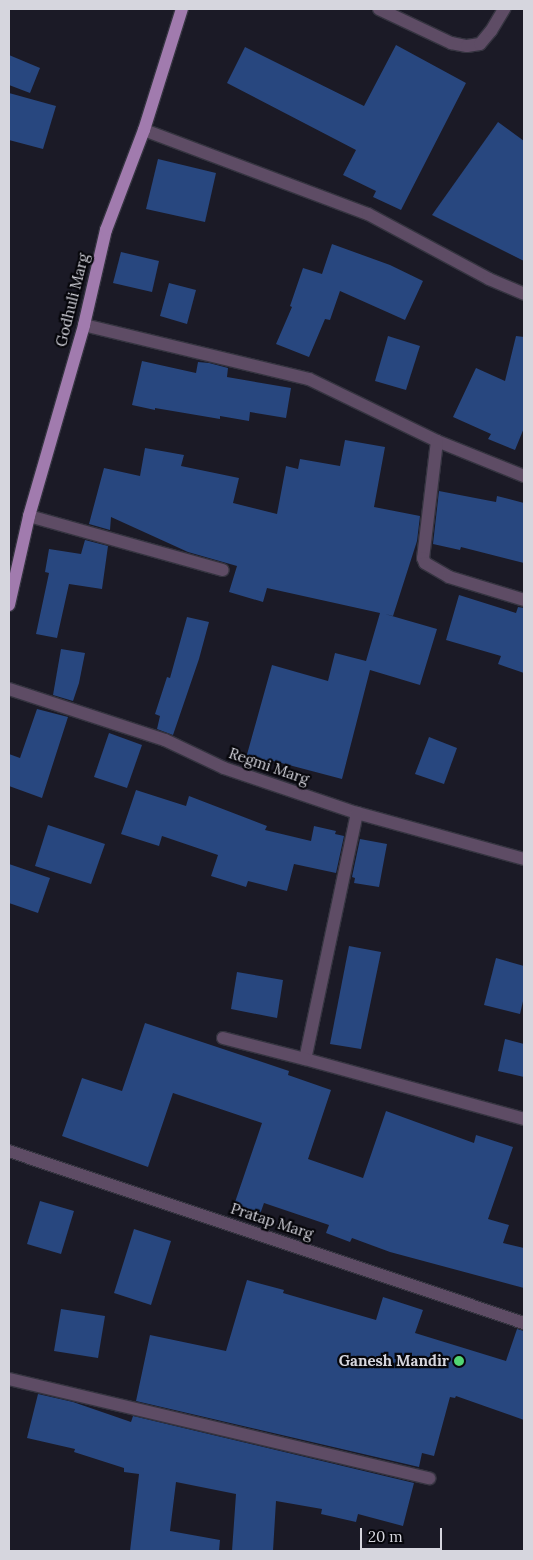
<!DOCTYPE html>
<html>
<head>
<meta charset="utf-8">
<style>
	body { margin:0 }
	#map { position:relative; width:533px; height:1560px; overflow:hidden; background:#1b1a26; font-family:Lora,serif }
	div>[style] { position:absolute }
	.building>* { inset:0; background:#28477f }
	.roads { filter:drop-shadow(1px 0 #353440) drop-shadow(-1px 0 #353440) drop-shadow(0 1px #353440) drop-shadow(0 -1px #353440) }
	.minor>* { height:12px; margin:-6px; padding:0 6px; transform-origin:6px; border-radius:6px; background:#5e4c65 }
	.major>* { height:12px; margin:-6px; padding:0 6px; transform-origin:6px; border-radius:6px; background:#a17bae }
	.dots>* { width:14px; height:14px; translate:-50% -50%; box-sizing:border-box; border:2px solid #06060b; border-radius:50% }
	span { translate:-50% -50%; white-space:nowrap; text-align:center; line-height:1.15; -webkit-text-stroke:4.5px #06060b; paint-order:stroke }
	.street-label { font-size:15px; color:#d6d6de }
	.poi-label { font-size:15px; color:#d6d6de; font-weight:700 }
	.right { translate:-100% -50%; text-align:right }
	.frame { position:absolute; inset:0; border:10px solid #d6d6de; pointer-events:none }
	.scale { position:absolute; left:360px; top:1528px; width:82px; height:22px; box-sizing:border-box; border:2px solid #d6d6de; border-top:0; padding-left:6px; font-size:15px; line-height:18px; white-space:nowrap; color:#d6d6de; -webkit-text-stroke:4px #06060b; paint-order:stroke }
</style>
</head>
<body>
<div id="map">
	<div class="building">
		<i style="clip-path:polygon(396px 45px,466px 83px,401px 210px,373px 197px,376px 191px,343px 175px,356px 150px,227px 83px,245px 47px,364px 106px)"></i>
		<i style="clip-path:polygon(9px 55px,40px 68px,30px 93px,9px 85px)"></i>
		<i style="clip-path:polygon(9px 93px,56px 106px,43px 149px,9px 140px)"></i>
		<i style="clip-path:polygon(498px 122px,524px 141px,524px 261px,432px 215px)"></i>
		<i style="clip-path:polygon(158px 159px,216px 173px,205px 222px,146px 209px)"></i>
		<i style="clip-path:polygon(332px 244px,390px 265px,423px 281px,405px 320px,340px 291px,330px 320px,325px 319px,309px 357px,276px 344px,292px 307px,290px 306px,303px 268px,322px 274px)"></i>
		<i style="clip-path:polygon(121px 252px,159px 261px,152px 292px,113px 283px)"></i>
		<i style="clip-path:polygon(169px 283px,196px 290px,187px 324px,160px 316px)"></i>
		<i style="clip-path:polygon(388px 336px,420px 346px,406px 390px,375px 381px)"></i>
		<i style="clip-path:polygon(516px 336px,524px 337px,524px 428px,515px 450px,488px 439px,491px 434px,453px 417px,476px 368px,505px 381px)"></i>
		<i style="clip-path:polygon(142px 361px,196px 373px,198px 362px,209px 363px,228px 368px,227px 377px,291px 388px,286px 418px,250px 412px,249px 421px,220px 416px,220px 419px,155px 408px,155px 410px,132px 405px)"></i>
		<i style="clip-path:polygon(345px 440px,385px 447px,374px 507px,420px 516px,417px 541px,393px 616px,385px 614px,437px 629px,420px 685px,370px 670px,342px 779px,270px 760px,269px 765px,246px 758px,272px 665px,328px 681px,335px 653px,366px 661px,380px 613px,267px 588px,263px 602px,229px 592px,237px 566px,188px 552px,111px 517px,110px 530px,89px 524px,104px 468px,140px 476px,145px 448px,184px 455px,181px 466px,239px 478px,233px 503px,277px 514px,286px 466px,298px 469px,300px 459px,340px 466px)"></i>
		<i style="clip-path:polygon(439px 491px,496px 502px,497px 496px,524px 503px,524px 563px,461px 547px,460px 550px,433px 544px)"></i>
		<i style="clip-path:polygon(85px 540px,108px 546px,102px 589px,69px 584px,57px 638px,36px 634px,49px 573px,45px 572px,49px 549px,81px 554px)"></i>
		<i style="clip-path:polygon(459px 595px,516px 613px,518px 607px,524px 608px,524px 673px,498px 664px,501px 656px,446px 640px)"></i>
		<i style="clip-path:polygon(187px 617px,209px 622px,199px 659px,173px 735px,157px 729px,160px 716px,155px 714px,167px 677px,170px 678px)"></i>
		<i style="clip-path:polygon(61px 649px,85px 653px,79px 683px,73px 701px,53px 695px)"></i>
		<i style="clip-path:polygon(37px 709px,68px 717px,42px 798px,9px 786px,9px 754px,20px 758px)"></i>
		<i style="clip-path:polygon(109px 733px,142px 745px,127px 788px,94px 777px)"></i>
		<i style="clip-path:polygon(429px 737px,457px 748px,444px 784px,415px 774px)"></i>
		<i style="clip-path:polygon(136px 790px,186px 806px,189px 796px,267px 826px,265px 830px,311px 841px,314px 826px,336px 831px,335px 834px,344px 836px,336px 873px,294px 864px,287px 891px,248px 881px,246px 887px,211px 876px,218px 855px,162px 836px,159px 846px,121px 834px)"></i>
		<i style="clip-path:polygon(48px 825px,105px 844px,91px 884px,35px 866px)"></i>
		<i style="clip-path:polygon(360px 839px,387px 844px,379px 887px,354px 883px,355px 878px,352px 877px)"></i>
		<i style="clip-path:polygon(9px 864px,50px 878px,38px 913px,9px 903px)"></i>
		<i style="clip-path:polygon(349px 946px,381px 952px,361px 1049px,330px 1044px)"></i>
		<i style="clip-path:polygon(496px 958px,524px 966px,524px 997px,520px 1014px,484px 1005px)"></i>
		<i style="clip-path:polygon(237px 972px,283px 980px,277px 1018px,231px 1009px)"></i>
		<i style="clip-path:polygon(145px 1023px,289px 1071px,288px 1075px,331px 1090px,308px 1159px,363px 1178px,386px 1111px,474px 1143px,476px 1135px,513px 1147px,488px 1219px,509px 1225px,503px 1243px,524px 1248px,524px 1288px,390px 1252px,352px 1238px,350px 1242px,326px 1233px,329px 1225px,264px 1203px,259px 1217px,233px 1208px,262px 1123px,173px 1093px,148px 1167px,62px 1136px,82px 1078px,122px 1091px)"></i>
		<i style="clip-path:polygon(505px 1039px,524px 1044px,524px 1077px,498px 1071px)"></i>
		<i style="clip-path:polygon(40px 1201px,74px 1211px,61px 1254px,27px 1244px)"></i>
		<i style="clip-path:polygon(134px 1229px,171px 1241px,151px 1305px,114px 1293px)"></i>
		<i style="clip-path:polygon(247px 1280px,284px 1290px,283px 1293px,376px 1320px,383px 1297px,423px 1310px,415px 1333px,506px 1361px,517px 1329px,524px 1331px,524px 1420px,456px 1396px,455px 1398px,450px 1397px,434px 1456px,422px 1453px,419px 1467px,136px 1401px,150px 1335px,226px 1351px)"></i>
		<i style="clip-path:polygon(61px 1309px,105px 1316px,98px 1358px,54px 1351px)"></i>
		<i style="clip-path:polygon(38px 1394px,73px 1402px,131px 1422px,133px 1416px,414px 1483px,403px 1526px,358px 1514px,356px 1522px,321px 1514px,322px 1509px,276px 1501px,273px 1551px,232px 1551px,236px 1494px,176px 1482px,170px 1531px,220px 1540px,219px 1551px,130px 1551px,139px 1474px,124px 1472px,124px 1468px,74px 1452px,75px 1449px,27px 1438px)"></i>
	</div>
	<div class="roads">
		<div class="minor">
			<i style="left:379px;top:9px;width:80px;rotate:25.3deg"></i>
			<i style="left:451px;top:43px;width:16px;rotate:11deg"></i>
			<i style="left:467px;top:46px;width:13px;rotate:-9deg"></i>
			<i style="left:480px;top:44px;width:17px;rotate:-50deg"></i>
			<i style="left:491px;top:31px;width:26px;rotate:-59deg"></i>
			<i style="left:144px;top:130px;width:239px;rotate:20.6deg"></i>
			<i style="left:368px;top:214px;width:137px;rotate:28.2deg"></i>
			<i style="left:489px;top:279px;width:38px;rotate:23deg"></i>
			<i style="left:84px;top:325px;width:231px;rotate:13.5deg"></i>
			<i style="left:309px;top:379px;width:142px;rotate:25.8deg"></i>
			<i style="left:437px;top:441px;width:94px;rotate:21.9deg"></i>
			<i style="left:437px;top:441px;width:118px;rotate:96.8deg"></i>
			<i style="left:423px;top:558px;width:5px;rotate:68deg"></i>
			<i style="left:425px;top:563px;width:28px;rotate:30deg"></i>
			<i style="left:449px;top:577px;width:78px;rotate:17deg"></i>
			<i style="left:29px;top:516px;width:201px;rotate:15.6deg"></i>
			<i style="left:9px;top:689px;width:164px;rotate:18.1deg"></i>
			<i style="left:165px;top:740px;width:65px;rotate:25.4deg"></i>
			<i style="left:224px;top:768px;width:140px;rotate:18.7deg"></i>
			<i style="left:357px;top:813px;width:173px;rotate:15.4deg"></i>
			<i style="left:357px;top:813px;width:251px;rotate:101.9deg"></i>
			<i style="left:305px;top:1059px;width:227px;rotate:15.3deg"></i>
			<i style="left:223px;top:1038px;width:85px;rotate:14.4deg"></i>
			<i style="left:9px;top:1151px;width:543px;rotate:18.47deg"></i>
			<i style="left:9px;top:1379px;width:432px;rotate:13.3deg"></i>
		</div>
		<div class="major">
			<i style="left:9px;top:605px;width:91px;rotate:-77.3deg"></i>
			<i style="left:29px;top:516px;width:199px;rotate:-73.9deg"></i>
			<i style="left:84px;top:325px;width:98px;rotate:-77deg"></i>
			<i style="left:106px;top:230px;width:107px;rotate:-69.2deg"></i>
			<i style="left:144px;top:130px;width:127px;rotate:-72.6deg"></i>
		</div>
	</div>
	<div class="dots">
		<i style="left:459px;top:1361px;background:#52d673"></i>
	</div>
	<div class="street-label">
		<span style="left:72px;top:300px;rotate:-76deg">Godhuli Marg</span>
		<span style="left:269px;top:766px;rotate:19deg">Regmi Marg</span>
		<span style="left:272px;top:1221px;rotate:18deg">Pratap Marg</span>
	</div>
	<div class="poi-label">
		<span class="right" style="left:449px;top:1361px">Ganesh Mandir</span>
	</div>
	<div class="frame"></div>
	<div class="scale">20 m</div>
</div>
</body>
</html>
